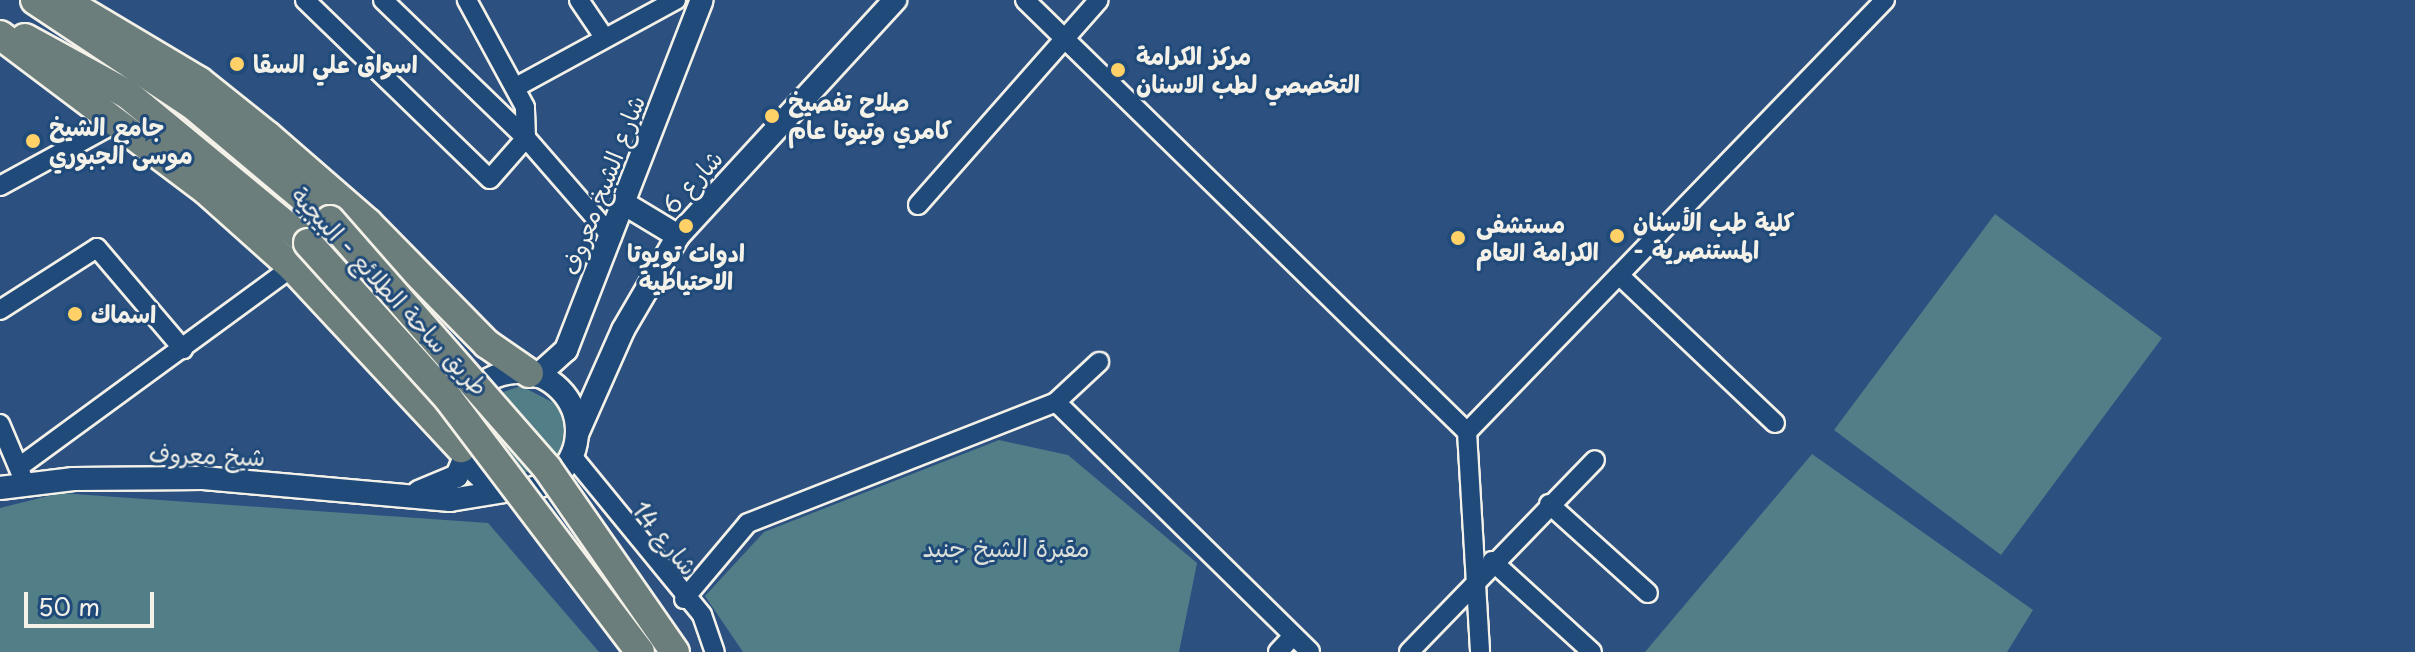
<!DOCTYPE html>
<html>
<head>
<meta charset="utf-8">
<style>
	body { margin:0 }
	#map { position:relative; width:2415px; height:652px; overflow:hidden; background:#2c5180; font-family:"Playpen Sans","Playpen Sans Arabic",sans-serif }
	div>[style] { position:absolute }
	.green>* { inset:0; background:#517e87 }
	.roads { filter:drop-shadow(2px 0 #f4f1e8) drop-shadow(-2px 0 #f4f1e8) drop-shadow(0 2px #f4f1e8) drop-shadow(0 -2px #f4f1e8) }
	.minor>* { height:18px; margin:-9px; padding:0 9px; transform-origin:9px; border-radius:9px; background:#1f4a7a }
	.tertiary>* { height:22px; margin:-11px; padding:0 11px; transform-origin:11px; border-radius:11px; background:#1f4a7a }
	.tertiary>.ring { margin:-11px; padding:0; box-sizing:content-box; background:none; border:22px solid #1f4a7a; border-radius:50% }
	.primary>* { height:28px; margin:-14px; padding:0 14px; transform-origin:14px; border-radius:14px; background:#6c7e7c }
	.bridges { filter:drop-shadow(2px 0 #f4f1e8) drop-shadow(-2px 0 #f4f1e8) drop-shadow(0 2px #f4f1e8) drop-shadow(0 -2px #f4f1e8) }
	.primary-bridge>* { height:28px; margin:-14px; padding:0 14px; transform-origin:14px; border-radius:14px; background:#6c7e7c }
	.dots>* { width:22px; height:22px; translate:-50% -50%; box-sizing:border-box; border:4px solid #1f4a7a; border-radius:50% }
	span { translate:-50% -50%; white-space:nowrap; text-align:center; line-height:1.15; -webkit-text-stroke:6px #1f4a7a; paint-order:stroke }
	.poi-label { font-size:24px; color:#f4f1e8; font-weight:700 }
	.left { translate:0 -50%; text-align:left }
	.street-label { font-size:24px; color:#f4f1e8 }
	.park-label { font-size:24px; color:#dce0d9 }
	.scale { position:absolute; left:24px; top:592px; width:130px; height:36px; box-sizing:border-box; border:4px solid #f4f1e8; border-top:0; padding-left:10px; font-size:24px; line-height:28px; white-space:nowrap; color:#f4f1e8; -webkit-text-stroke:6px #1f4a7a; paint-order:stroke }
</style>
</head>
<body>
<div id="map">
	<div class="green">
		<i style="clip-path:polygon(1995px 214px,2162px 338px,2001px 555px,1834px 430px)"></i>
		<i style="clip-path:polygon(521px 386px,558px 405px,566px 432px,556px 461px,513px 477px,478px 419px,494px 395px)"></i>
		<i style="clip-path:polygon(999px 440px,1068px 455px,1197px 563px,1179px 652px,743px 652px,705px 596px,764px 532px)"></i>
		<i style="clip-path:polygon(1812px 454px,2033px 610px,2007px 652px,1645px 652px)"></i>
		<i style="clip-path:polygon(60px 493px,488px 523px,599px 652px,0 652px,0 508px)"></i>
	</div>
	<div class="roads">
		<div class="minor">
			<i style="left:305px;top:0;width:257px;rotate:44.1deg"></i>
			<i style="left:490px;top:179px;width:55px;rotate:-48.7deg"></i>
			<i style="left:526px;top:138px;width:31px;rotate:-92deg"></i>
			<i style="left:525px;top:107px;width:122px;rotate:-118.5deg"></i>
			<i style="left:383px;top:0;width:199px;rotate:44deg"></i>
			<i style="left:526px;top:138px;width:131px;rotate:49deg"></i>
			<i style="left:579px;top:0;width:45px;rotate:56deg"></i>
			<i style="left:1025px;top:0;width:618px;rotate:44.34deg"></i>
			<i style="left:1467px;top:432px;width:220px;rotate:86.6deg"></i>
			<i style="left:518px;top:86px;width:180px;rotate:-28.6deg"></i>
			<i style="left:0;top:186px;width:136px;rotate:-28.6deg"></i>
			<i style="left:918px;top:205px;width:273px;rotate:-48.6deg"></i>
			<i style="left:1619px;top:275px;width:215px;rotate:43.5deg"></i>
			<i style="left:0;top:310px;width:115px;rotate:-32.6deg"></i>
			<i style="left:97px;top:248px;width:133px;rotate:49.6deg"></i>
			<i style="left:1056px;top:402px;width:356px;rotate:44.5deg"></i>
			<i style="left:0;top:424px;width:56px;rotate:67.1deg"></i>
			<i style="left:1467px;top:432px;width:601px;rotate:-45.94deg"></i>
			<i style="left:572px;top:456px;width:205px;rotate:50.7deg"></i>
			<i style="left:702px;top:615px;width:39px;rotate:71deg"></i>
			<i style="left:19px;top:467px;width:338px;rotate:-36.2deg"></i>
			<i style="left:1549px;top:504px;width:133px;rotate:42deg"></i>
			<i style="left:1492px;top:561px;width:135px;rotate:42.3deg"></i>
			<i style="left:684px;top:599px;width:99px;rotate:-49.9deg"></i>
			<i style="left:748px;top:523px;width:331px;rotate:-21.4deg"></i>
			<i style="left:1056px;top:402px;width:59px;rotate:-42.9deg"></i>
			<i style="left:1278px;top:652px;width:22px;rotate:-47deg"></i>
			<i style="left:1409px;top:652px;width:267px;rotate:-45.9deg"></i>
		</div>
		<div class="tertiary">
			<i style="left:625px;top:204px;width:62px;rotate:31.1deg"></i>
			<i class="ring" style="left:459px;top:372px;width:96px;height:96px"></i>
			<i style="left:537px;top:376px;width:39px;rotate:-42deg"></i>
			<i style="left:566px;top:350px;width:375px;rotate:-68.8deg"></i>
			<i style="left:577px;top:434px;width:114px;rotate:-66.1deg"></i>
			<i style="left:623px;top:330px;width:109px;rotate:-59.7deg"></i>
			<i style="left:678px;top:236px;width:321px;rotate:-47.4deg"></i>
			<i style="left:0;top:488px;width:74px;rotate:-7deg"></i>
			<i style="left:73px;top:479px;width:130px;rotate:-0.4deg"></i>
			<i style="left:203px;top:478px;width:248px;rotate:5.1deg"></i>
			<i style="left:450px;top:500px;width:62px;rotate:-9.3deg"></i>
			<i style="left:419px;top:492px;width:41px;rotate:-22.8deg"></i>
			<i style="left:457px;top:476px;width:21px;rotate:-67deg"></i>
		</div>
		<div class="primary">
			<i style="left:35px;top:0;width:191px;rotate:33.7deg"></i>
			<i style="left:194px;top:106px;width:177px;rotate:40deg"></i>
			<i style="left:63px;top:0;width:158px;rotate:30.8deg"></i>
			<i style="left:199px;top:81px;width:88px;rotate:38.6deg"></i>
			<i style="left:268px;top:136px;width:133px;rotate:41deg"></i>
			<i style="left:368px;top:223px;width:170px;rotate:45.5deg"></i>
			<i style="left:487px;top:344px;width:51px;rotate:34.6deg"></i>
			<i style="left:0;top:35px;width:259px;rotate:37deg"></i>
			<i style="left:207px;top:191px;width:114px;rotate:41.8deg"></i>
			<i style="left:292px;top:267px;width:248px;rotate:47deg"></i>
			<i style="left:25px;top:38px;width:116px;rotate:28.8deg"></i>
			<i style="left:127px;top:94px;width:234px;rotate:39.5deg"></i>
		</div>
	</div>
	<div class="bridges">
		<div class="primary-bridge">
			<i style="left:330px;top:220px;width:330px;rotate:48.8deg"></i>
			<i style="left:547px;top:468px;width:224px;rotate:55.2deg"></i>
			<i style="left:308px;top:243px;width:209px;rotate:47.9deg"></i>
			<i style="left:448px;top:398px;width:318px;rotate:52.9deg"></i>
		</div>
	</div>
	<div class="dots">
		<i style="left:237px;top:64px;background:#ffd166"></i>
		<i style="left:1118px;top:70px;background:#ffd166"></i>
		<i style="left:772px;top:116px;background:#ffd166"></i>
		<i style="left:33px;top:141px;background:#ffd166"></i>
		<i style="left:686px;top:226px;background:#ffd166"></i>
		<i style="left:1617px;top:236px;background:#ffd166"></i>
		<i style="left:1458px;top:238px;background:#ffd166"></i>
		<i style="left:75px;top:314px;background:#ffd166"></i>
	</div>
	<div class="poi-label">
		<span class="left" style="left:1136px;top:70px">مركز الكرامة<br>التخصصي لطب الاسنان</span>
		<span class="left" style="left:253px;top:64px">اسواق علي السقا</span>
		<span class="left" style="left:788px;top:116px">صلاح تفصيخ<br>كامري وتيوتا عام</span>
		<span class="left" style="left:49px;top:141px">جامع الشيخ<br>موسى الجبوري</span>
		<span class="left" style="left:1633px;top:236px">كلية طب الأسنان<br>- المستنصرية</span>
		<span class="left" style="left:1476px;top:238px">مستشفى<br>الكرامة العام</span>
		<span style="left:686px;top:267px">ادوات تويوتا<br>الاحتياطية</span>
		<span class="left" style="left:91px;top:314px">اسماك</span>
	</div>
	<div class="street-label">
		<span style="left:692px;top:182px;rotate:-48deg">شارع 6</span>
		<span style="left:603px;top:185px;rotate:-69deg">شارع الشيخ معروف</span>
		<span style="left:390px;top:291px;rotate:47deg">طريق ساحة الطلائع - البيجية</span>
		<span style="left:207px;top:455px;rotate:2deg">شیخ معروف</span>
		<span style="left:665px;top:538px;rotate:51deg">شارع 14</span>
	</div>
	<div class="park-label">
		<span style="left:1006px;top:548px">مقبرة الشيخ جنيد</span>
	</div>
	<div class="scale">50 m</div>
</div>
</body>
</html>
